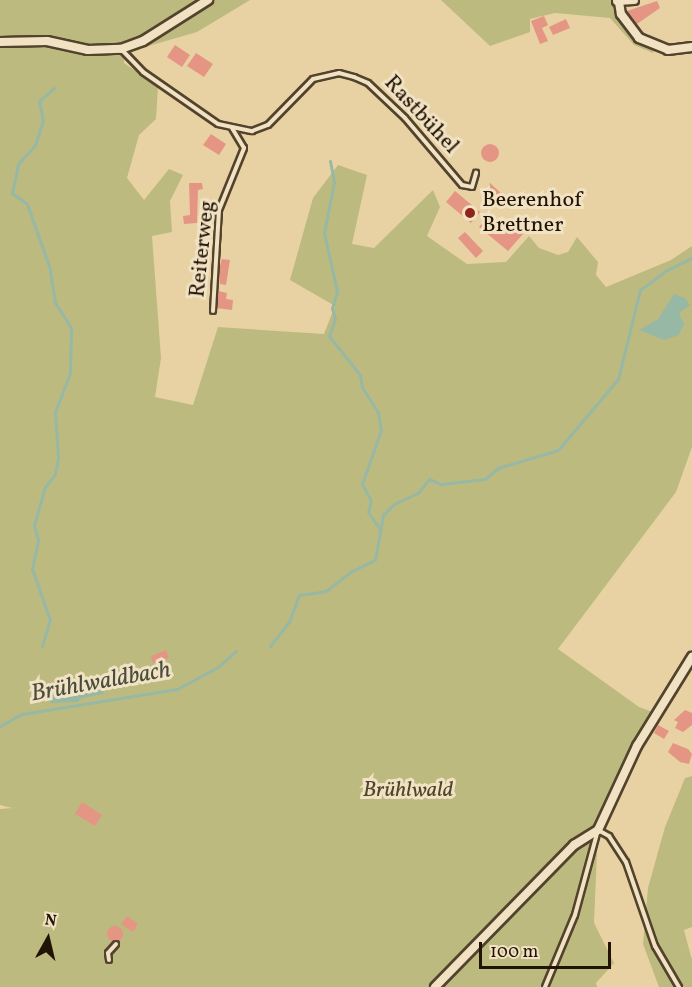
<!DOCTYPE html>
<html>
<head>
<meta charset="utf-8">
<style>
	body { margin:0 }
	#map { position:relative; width:692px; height:987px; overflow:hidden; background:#e8d2a3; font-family:Vollkorn,serif }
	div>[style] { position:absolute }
	.green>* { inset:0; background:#bdba80 }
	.water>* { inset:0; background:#97b8a4 }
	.stream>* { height:3px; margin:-1.5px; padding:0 1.5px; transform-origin:1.5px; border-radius:1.5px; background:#97b8a4 }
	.building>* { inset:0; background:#e49584 }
	.round { border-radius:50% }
	.roads { filter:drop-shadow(2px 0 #53432d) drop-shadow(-2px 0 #53432d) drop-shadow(0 2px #53432d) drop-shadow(0 -2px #53432d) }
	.lane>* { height:4px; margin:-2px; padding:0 2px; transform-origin:2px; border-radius:2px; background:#f0e2c3 }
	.street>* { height:8px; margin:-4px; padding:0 4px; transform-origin:4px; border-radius:4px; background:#f0e2c3 }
	.dots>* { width:16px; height:16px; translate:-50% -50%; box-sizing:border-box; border:3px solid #f0e2c3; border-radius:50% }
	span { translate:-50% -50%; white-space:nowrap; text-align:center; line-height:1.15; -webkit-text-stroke:6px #f0e2c3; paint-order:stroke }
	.street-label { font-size:22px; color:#211306 }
	.poi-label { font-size:22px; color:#211306 }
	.left { translate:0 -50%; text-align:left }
	.park-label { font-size:22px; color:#50452b; font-style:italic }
	.water-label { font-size:24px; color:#4a4d3d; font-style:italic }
	.north { position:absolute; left:18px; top:909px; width:60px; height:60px; -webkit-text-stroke:4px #f0e2c3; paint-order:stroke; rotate:8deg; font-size:16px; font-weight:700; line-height:24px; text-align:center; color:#211306 }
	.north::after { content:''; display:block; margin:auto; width:21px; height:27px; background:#211306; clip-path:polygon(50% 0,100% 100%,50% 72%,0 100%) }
	.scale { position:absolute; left:479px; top:942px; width:132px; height:27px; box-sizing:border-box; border:3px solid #211306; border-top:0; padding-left:8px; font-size:18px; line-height:21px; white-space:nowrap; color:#211306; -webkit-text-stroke:4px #f0e2c3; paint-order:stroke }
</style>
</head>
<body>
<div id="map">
	<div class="green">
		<i style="clip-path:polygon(0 0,250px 0,197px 32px,124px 53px,124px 63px,158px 86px,156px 119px,139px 135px,127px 178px,144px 200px,169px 169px,183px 175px,170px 201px,172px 232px,152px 236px,161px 358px,155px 397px,193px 405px,218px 327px,324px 334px,335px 306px,290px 280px,313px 198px,338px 165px,367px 175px,352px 244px,374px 248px,433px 190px,440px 207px,427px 236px,467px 264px,506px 262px,529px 236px,539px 248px,558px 255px,568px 252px,577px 237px,598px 262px,596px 275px,606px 287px,671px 260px,692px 246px,692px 447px,676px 492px,558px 649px,639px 707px,658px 714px,637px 746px,598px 830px,594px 923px,614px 963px,596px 983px,597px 987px,0 987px,0 809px,12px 808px,0 805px)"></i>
		<i style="clip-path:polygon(441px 0,615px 0,612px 4px,622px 17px,656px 41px,653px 53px,634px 45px,610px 18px,555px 13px,530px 19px,530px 32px,490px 46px)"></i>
		<i style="clip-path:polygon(692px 776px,692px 927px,684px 930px,692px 960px,692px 987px,659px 987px,643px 944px,648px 888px,665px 827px,685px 778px)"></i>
	</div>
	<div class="water">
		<i style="clip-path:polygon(674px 294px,685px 298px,690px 305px,679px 313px,684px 324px,679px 335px,664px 340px,639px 330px,658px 319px)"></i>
		<i style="clip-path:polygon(100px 679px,108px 684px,103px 694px,82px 698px,78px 702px,50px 703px,50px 689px,58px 682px)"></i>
	</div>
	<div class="stream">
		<i style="left:330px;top:161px;width:21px;rotate:79deg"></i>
		<i style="left:334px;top:182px;width:52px;rotate:101.1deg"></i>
		<i style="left:324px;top:233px;width:59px;rotate:77.4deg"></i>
		<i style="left:337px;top:291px;width:18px;rotate:106deg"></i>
		<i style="left:332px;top:308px;width:11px;rotate:75deg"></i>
		<i style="left:335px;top:319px;width:18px;rotate:109deg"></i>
		<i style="left:329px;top:336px;width:50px;rotate:51.5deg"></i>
		<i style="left:360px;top:375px;width:12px;rotate:81deg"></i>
		<i style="left:362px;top:387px;width:31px;rotate:58deg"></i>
		<i style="left:378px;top:413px;width:17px;rotate:80deg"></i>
		<i style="left:381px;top:430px;width:57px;rotate:109.4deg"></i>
		<i style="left:362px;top:484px;width:19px;rotate:62deg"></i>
		<i style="left:371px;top:501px;width:11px;rotate:105deg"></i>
		<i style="left:368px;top:512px;width:21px;rotate:55deg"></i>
		<i style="left:42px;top:646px;width:27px;rotate:-73deg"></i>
		<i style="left:50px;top:620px;width:54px;rotate:-109.4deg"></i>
		<i style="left:32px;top:569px;width:30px;rotate:-78deg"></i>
		<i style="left:38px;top:540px;width:16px;rotate:-105deg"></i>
		<i style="left:34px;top:525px;width:40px;rotate:-74deg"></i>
		<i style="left:45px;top:487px;width:16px;rotate:-52deg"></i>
		<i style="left:55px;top:474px;width:16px;rotate:-79deg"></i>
		<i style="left:58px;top:458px;width:46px;rotate:-93.7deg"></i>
		<i style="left:55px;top:412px;width:42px;rotate:-69deg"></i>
		<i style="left:70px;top:373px;width:45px;rotate:-88.7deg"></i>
		<i style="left:71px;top:328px;width:31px;rotate:-122deg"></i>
		<i style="left:55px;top:302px;width:33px;rotate:-99deg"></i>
		<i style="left:50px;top:269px;width:69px;rotate:-109.5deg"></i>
		<i style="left:27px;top:204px;width:19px;rotate:-144deg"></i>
		<i style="left:12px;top:193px;width:30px;rotate:-78deg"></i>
		<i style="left:18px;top:164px;width:25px;rotate:-48deg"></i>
		<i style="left:35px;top:145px;width:25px;rotate:-72deg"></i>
		<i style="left:43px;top:121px;width:20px;rotate:-101deg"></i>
		<i style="left:39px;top:101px;width:20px;rotate:-41deg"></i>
		<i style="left:270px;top:646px;width:31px;rotate:-52deg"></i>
		<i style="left:289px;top:622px;width:29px;rotate:-70deg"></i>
		<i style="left:299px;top:595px;width:27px;rotate:-8deg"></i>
		<i style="left:326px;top:591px;width:33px;rotate:-38deg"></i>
		<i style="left:352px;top:571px;width:25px;rotate:-26deg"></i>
		<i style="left:375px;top:560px;width:46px;rotate:-79.9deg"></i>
		<i style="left:383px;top:515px;width:16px;rotate:-45deg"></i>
		<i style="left:394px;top:504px;width:26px;rotate:-25deg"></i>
		<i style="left:418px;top:493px;width:18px;rotate:-52deg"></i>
		<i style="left:429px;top:479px;width:13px;rotate:23deg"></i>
		<i style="left:441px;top:484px;width:44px;rotate:-6.5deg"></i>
		<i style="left:485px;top:479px;width:17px;rotate:-40deg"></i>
		<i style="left:498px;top:468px;width:63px;rotate:-16.7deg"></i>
		<i style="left:558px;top:450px;width:93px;rotate:-49.8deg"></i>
		<i style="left:618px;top:379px;width:92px;rotate:-76.1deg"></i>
		<i style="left:640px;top:290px;width:31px;rotate:-37deg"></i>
		<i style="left:665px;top:271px;width:30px;rotate:-26deg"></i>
		<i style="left:0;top:726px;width:25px;rotate:-29deg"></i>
		<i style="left:22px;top:714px;width:157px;rotate:-9.2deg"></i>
		<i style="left:177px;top:689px;width:47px;rotate:-28.2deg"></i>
		<i style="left:218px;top:667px;width:24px;rotate:-42deg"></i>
	</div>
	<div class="building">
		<i style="clip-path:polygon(657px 1px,660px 8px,634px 26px,629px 22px,624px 12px)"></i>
		<i style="clip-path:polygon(544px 16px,548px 25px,542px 28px,548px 41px,540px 44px,531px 21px)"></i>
		<i style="clip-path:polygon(566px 19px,570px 28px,553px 35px,549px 27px)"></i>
		<i style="clip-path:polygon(175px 45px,190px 55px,182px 67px,167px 57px)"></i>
		<i style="clip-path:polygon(196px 53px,213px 64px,204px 77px,187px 66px)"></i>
		<i style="clip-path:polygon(211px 134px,226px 144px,219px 155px,203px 145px)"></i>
		<i class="round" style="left:481px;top:144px;width:18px;height:18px"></i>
		<i style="clip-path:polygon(189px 183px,202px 183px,203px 189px,198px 190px,197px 223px,184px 224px,183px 216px,190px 215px)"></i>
		<i style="clip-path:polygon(490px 183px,504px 196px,498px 206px,482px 195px)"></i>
		<i style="clip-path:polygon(455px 191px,480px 212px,471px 223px,446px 202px)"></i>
		<i style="clip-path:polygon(487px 218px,502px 231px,510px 222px,523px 234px,508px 251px,479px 227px)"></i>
		<i style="clip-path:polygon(465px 232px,483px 251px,476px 258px,458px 238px)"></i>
		<i style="clip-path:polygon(222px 259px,230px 260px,226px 285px,220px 284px,218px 272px)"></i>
		<i style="clip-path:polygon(218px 291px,227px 293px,226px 299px,233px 300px,232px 310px,216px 308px)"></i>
		<i style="clip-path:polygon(166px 650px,169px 658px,153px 663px,151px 656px)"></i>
		<i style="clip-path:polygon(685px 710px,692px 713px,692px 725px,683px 732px,675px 728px,678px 722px,674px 720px)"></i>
		<i style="clip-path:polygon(658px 725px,669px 731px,664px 739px,654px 733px)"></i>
		<i style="clip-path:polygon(673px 743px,688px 749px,692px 754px,689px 764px,680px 762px,668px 752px)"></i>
		<i style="clip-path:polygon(82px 802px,102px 815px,95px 826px,75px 814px)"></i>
		<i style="clip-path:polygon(127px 916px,138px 924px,133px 932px,121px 924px)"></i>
		<i class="round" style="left:107px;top:926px;width:16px;height:16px"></i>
	</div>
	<div class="roads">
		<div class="lane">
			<i style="left:122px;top:50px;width:30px;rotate:46deg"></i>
			<i style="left:143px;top:72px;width:91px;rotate:34.7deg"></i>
			<i style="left:218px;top:124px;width:35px;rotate:12deg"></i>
			<i style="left:252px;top:131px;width:17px;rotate:-21deg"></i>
			<i style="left:268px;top:125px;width:64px;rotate:-45.6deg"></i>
			<i style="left:313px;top:79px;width:27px;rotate:-13deg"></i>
			<i style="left:339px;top:73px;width:16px;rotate:15deg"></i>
			<i style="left:354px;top:77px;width:15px;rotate:23deg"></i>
			<i style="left:368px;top:83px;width:51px;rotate:43.4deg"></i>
			<i style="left:405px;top:118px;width:88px;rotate:49.6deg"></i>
			<i style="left:462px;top:185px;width:10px;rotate:11deg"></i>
			<i style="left:472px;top:187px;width:15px;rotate:-74deg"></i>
			<i style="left:213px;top:311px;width:101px;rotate:-86.6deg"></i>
			<i style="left:219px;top:210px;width:67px;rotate:-68deg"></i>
			<i style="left:244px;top:148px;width:23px;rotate:-121deg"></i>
			<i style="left:109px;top:960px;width:7px;rotate:-98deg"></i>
			<i style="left:108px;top:953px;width:12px;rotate:-48deg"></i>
			<i style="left:545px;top:987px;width:78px;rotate:-67.4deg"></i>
			<i style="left:575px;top:915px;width:88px;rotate:-74.9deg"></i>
			<i style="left:598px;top:830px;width:13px;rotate:29deg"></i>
			<i style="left:609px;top:836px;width:31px;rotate:57deg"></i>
			<i style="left:626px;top:862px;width:89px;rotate:71deg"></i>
			<i style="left:655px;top:946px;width:48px;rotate:59.7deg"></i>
		</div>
		<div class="street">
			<i style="left:617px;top:1px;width:17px;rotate:-3deg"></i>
			<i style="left:619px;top:2px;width:12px;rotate:81deg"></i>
			<i style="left:621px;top:14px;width:30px;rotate:53deg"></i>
			<i style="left:639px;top:38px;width:31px;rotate:22deg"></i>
			<i style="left:668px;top:50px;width:24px;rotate:-7deg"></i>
			<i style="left:0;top:42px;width:47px;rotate:-1.2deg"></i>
			<i style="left:47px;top:41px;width:42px;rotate:12.4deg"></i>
			<i style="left:88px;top:50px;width:33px;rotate:-2deg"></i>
			<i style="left:121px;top:49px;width:23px;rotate:-20deg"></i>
			<i style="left:143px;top:41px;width:77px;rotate:-32.2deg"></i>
			<i style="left:435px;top:987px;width:199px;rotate:-45.6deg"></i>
			<i style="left:574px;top:845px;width:28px;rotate:-32deg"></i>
			<i style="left:598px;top:830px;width:93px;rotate:-65.1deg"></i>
			<i style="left:637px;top:746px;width:105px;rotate:-58.3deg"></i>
		</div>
	</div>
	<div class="dots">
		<i style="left:470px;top:213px;background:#8f2418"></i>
	</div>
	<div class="street-label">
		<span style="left:421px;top:115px;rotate:47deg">Rastbühel</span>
		<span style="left:203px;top:249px;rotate:-84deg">Reiterweg</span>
	</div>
	<div class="poi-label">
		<span class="left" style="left:482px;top:213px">Beerenhof<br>Brettner</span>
	</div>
	<div class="park-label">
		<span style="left:408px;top:791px">Brühlwald</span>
	</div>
	<div class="water-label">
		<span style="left:101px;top:683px;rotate:-10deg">Brühlwaldbach</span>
	</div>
	<div class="north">N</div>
	<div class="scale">100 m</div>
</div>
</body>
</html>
